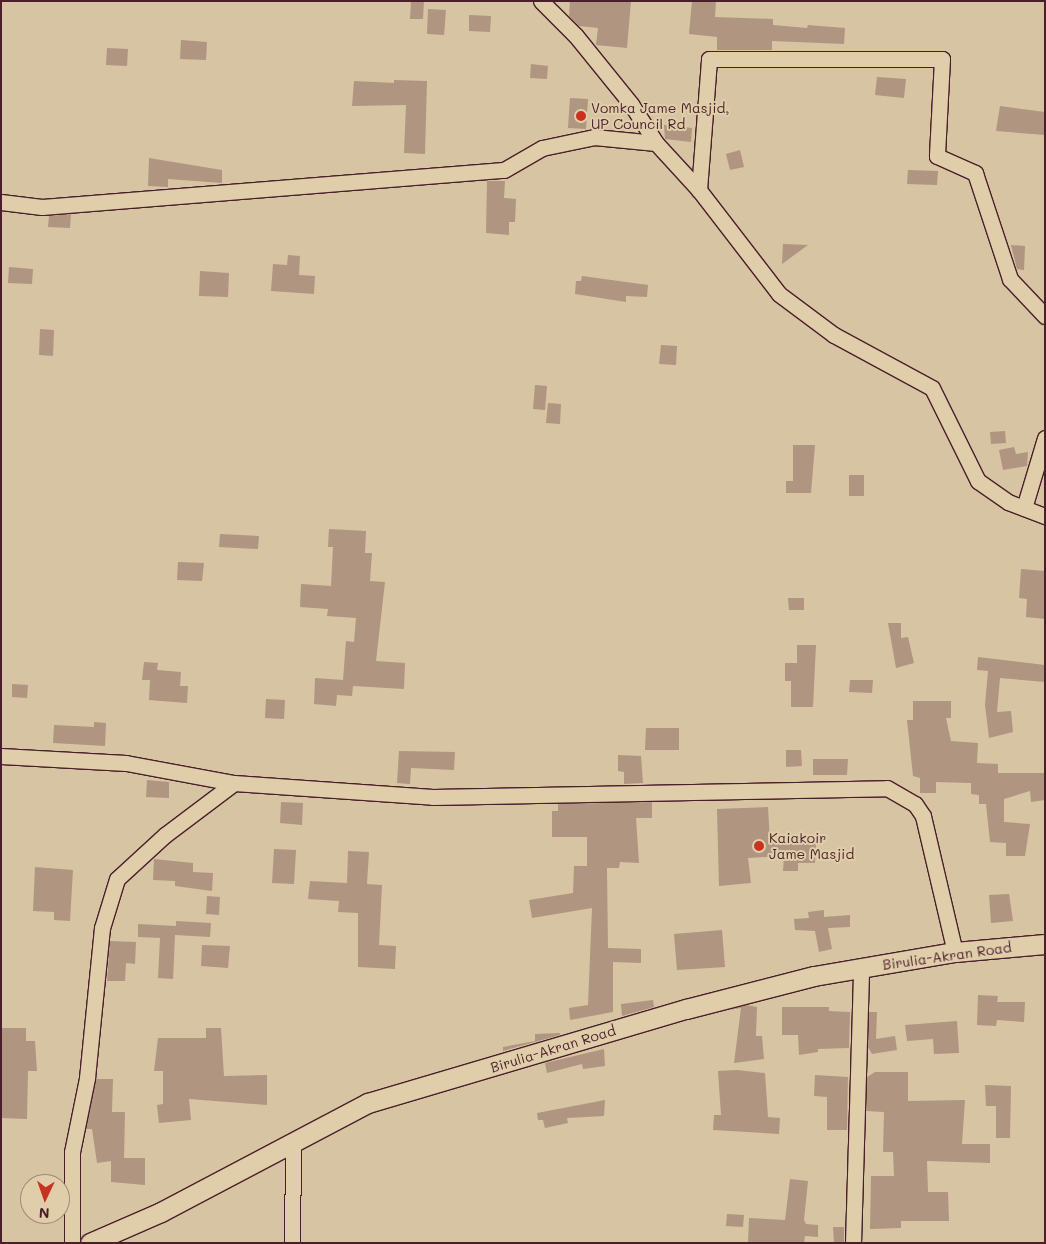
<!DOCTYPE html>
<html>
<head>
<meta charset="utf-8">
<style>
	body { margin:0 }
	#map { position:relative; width:1046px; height:1244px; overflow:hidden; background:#d7c4a3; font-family:Mali,sans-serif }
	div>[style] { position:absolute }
	.building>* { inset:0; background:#b09581 }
	.roads { filter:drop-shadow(1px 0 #4a1f2b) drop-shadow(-1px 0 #4a1f2b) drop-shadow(0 1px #4a1f2b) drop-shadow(0 -1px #4a1f2b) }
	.minor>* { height:15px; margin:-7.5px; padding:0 7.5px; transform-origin:7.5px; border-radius:7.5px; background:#e0ceab }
	.tertiary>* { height:19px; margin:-9.5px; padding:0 9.5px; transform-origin:9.5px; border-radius:9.5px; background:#e0ceab }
	.dots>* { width:14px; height:14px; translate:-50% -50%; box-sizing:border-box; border:2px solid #e0ceab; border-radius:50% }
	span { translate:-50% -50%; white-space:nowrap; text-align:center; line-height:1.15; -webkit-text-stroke:4px #e0ceab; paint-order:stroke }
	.poi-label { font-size:14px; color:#4a1f2b }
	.left { translate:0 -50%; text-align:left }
	.street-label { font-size:14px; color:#4a1f2b }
	.frame { position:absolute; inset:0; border:2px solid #4a1f2b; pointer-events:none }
	.north { position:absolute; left:20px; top:1174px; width:50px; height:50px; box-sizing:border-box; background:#e0ceab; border:1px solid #a48878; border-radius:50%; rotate:183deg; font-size:14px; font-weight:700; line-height:20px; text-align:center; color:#4a1f2b }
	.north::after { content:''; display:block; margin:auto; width:18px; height:22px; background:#c8321e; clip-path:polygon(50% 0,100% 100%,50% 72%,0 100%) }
</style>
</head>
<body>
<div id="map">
	<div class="building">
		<i style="clip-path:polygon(411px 1px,424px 1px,423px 19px,410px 19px)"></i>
		<i style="clip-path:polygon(570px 1px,631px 1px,627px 48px,596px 45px,598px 28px,579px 26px,569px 16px)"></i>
		<i style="clip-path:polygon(692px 1px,716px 1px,715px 17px,773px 19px,773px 25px,807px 28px,808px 25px,845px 28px,844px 44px,772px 41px,772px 50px,717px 50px,717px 37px,689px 34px)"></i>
		<i style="clip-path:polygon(428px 9px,446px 10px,444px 35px,427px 34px)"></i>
		<i style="clip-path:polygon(469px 15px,491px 16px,490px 32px,469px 31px)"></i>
		<i style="clip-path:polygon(181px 40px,207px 42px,206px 60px,180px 59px)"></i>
		<i style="clip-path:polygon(107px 48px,128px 49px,127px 66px,106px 65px)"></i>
		<i style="clip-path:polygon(531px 64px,548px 66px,547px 79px,530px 78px)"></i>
		<i style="clip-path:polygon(877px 77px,906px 79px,904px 98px,875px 95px)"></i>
		<i style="clip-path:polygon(394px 80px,427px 81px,425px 154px,404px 153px,406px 105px,352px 106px,354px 81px,394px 83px)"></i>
		<i style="clip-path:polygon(570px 98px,588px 99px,586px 129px,568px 128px)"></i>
		<i style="clip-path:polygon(1000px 106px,1045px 112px,1045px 135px,996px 131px)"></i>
		<i style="clip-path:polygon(664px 125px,692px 128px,691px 142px,665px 139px)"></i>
		<i style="clip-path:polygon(740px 150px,744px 167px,730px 170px,726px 154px)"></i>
		<i style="clip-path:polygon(149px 158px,222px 170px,222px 183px,168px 179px,168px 187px,148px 186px)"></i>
		<i style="clip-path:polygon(908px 170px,938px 171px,937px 185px,907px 184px)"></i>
		<i style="clip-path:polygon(487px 181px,505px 181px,504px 198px,516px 199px,515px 222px,509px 222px,509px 235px,486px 233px)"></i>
		<i style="clip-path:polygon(71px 214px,70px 228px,48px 227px,49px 216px)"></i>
		<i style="clip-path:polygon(783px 244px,808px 245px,782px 264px)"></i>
		<i style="clip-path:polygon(1011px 245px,1025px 246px,1024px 270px,1017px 269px)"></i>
		<i style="clip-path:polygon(288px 255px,300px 256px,299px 275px,315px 276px,314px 294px,271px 291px,273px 264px,287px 265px)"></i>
		<i style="clip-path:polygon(9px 267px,33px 269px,32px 284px,8px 283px)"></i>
		<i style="clip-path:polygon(200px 271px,229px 273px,228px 297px,199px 296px)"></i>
		<i style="clip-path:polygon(582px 276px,648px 285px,647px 297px,626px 296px,626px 302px,575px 294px,576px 281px,581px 281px)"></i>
		<i style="clip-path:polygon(40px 329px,54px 330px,53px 356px,39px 355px)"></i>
		<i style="clip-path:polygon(661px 345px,677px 346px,676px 365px,659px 364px)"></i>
		<i style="clip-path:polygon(535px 385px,547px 386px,545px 410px,533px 409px)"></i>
		<i style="clip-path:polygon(548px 403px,561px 404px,560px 424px,546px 423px)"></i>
		<i style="clip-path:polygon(1005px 431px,1006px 443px,991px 444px,990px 432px)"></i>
		<i style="clip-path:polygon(793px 445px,815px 445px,811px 493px,786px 493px,786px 481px,793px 481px)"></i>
		<i style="clip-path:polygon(1014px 447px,1016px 454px,1028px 452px,1027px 466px,1003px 470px,999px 450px)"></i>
		<i style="clip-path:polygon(849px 475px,864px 475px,864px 496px,849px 496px)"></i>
		<i style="clip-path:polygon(329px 529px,366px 531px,365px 553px,372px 553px,370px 581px,385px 582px,376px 661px,405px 663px,404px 689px,353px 686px,352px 696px,337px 695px,336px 706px,314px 704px,315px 678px,343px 680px,346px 641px,354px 642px,356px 618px,327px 616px,328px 609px,300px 607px,301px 584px,331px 586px,333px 547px,328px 547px)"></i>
		<i style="clip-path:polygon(220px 534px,259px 536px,258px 549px,219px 547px)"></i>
		<i style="clip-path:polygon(178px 562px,204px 563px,202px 581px,177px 580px)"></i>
		<i style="clip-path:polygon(1021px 569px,1045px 571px,1045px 619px,1026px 617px,1027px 599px,1019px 598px)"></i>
		<i style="clip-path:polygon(788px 598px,804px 598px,804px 610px,789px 610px)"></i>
		<i style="clip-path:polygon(888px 623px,901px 623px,901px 638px,908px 637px,914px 663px,896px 668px)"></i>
		<i style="clip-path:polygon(797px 645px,816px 645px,813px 707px,791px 707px,791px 681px,785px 681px,785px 663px,797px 663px)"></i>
		<i style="clip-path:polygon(978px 657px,1045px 665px,1045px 682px,1000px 678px,997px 712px,1011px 711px,1013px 732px,989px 738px,985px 705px,988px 671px,977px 670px)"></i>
		<i style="clip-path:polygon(144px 662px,158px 663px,157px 670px,181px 672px,180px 686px,188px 686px,187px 703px,149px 700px,150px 680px,142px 680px)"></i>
		<i style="clip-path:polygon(850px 680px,873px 680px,872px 693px,849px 692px)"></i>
		<i style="clip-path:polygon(12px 684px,28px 685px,27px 698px,12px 697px)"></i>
		<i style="clip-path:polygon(266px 699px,285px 700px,284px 719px,265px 718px)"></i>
		<i style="clip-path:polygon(913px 701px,951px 701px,951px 718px,946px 718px,951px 741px,978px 743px,977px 763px,998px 764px,998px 773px,1045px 773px,1045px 800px,1031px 802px,1030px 791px,1004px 799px,1004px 822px,1030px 824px,1025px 856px,1006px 856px,1006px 843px,990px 842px,986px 804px,979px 804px,979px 795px,971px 794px,971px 783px,936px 782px,936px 793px,920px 793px,920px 778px,913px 776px,907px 720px,913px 720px)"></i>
		<i style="clip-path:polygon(94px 722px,106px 723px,105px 746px,53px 743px,54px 725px,94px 727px)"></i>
		<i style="clip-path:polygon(646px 728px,679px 728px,679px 750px,645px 750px)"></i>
		<i style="clip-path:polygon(786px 750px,801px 750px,802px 766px,786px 767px)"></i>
		<i style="clip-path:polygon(399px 751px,455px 752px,454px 770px,411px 768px,410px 784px,397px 783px)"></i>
		<i style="clip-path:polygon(618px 755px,641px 756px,643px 783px,624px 784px,624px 772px,618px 771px)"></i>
		<i style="clip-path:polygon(813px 759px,848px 759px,847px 775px,813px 775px)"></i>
		<i style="clip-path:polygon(147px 780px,169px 782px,169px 798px,146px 797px)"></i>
		<i style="clip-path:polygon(281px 802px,303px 803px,302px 825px,280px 823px)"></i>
		<i style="clip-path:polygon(652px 802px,652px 818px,636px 818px,639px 863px,620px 862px,619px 868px,607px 868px,608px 948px,641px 949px,641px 963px,613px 962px,613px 1012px,570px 1020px,569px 1008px,588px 1005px,592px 908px,532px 918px,529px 900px,573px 893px,574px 866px,587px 866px,587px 837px,552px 837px,552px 811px,558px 811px,558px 804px)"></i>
		<i style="clip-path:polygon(768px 807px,770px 843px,816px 843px,815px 863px,798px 863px,798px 871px,783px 871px,784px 856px,748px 858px,751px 883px,719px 886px,717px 809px)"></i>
		<i style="clip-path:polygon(274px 849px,296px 850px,294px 884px,272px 883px)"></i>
		<i style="clip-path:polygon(348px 851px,369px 852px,367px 884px,382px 885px,379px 945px,396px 946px,395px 969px,358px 967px,358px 913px,338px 912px,339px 901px,308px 899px,310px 881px,347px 883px)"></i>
		<i style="clip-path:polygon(154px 859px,193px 863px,193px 872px,213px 873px,212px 891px,175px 886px,175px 881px,153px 880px)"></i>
		<i style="clip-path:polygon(35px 867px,73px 870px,70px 921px,54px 920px,54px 912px,33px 911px)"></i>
		<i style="clip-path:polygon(1009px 894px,1013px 921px,991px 923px,989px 895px)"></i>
		<i style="clip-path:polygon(207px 896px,220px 897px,219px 915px,206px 914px)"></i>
		<i style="clip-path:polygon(824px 910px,824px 917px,850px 915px,850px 927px,828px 928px,832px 949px,819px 952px,815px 931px,795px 930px,794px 919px,809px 918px,808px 912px)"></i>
		<i style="clip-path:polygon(176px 921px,211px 923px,210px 937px,175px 935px,173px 979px,158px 978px,160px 938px,138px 937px,138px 924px,176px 926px)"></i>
		<i style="clip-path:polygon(722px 930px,725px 967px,677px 970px,674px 934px)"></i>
		<i style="clip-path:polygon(110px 941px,136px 942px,135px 964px,126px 963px,125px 981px,107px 981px)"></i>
		<i style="clip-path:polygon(202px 945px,230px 946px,228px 968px,201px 966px)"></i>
		<i style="clip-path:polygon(978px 995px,998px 996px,997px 1002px,1025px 1002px,1024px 1022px,997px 1020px,996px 1026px,977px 1025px)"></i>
		<i style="clip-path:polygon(653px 1000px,654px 1007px,622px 1016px,621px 1004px)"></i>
		<i style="clip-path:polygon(746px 1005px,757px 1007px,756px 1036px,762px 1036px,764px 1059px,734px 1063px,741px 1008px,729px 1010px)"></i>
		<i style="clip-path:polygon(782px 1007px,829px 1007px,829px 1011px,850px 1012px,849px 1048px,818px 1049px,818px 1052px,799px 1055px,798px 1035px,782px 1035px)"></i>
		<i style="clip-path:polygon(869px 1012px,877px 1012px,876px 1039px,895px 1036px,897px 1050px,872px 1054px,868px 1047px)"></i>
		<i style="clip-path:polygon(957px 1021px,959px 1053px,934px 1054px,933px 1039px,907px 1041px,905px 1025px)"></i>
		<i style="clip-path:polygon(2px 1028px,26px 1028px,26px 1041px,35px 1041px,37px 1071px,28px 1071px,27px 1119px,1px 1118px)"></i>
		<i style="clip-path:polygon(206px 1028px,221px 1028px,224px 1076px,267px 1075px,267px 1105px,189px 1099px,191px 1120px,159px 1123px,157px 1105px,163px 1104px,163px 1071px,154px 1071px,158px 1038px,206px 1038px)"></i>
		<i style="clip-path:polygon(560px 1033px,560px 1035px,503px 1051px,503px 1047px,535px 1041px,535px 1034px)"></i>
		<i style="clip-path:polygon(604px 1049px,605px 1066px,583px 1069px,582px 1064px,547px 1073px,545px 1063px)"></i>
		<i style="clip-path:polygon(737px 1070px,765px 1073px,768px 1117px,780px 1118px,779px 1134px,713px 1130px,714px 1115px,721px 1115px,718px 1071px)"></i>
		<i style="clip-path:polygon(875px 1072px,908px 1072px,908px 1101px,965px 1100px,962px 1144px,990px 1144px,990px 1163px,927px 1161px,928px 1192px,948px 1192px,949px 1221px,901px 1221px,901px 1228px,870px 1229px,871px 1176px,894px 1176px,893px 1152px,883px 1152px,884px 1112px,866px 1111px,867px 1077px)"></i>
		<i style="clip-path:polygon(815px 1075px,848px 1077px,847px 1130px,827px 1130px,827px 1097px,814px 1096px)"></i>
		<i style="clip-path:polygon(96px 1079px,113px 1079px,112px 1112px,125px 1112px,124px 1158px,145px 1158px,145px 1185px,111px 1182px,111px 1161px,97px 1163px,92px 1129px,86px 1129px)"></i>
		<i style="clip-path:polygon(985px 1085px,1011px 1086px,1010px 1138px,996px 1138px,996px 1106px,986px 1106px)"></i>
		<i style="clip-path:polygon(605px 1100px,604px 1116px,567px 1118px,568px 1123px,545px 1128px,543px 1120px,538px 1120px,537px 1113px)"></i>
		<i style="clip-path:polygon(790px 1179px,808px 1181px,804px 1220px,806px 1224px,818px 1225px,818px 1237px,805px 1236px,804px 1243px,748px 1243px,749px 1218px,785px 1220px)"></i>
		<i style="clip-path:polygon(727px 1214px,744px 1215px,743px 1227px,726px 1226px)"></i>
		<i style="clip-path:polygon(833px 1227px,844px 1227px,844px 1243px,834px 1243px)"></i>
	</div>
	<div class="roads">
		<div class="minor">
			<i style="left:541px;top:1px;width:49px;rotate:45deg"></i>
			<i style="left:576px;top:36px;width:87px;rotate:51deg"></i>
			<i style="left:631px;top:104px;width:46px;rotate:57.3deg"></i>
			<i style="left:699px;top:190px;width:131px;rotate:-85.6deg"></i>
			<i style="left:709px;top:59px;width:233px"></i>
			<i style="left:942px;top:59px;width:97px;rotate:93deg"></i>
			<i style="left:937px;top:156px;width:42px;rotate:24.1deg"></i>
			<i style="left:975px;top:173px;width:112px;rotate:71.7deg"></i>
			<i style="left:1010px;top:279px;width:51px;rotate:46.6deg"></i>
			<i style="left:1px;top:202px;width:41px;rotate:7deg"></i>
			<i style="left:42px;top:207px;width:463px;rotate:-4.6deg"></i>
			<i style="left:504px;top:170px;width:44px;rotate:-30.1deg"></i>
			<i style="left:542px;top:148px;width:53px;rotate:-11.9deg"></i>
			<i style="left:594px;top:137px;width:62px;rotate:5.5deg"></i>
			<i style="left:656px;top:143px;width:64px;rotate:47.5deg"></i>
			<i style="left:699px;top:190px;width:131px;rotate:52.4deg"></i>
			<i style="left:779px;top:294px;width:69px;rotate:36.7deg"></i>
			<i style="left:834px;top:335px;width:111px;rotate:28.4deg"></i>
			<i style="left:932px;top:388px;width:104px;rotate:63.7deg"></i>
			<i style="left:978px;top:481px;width:37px;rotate:35deg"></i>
			<i style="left:1008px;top:502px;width:40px;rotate:21deg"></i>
			<i style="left:1024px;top:508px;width:73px;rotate:-73.3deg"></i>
			<i style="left:1px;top:756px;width:125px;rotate:3.2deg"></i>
			<i style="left:126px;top:763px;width:110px;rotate:10.5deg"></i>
			<i style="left:234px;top:783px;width:199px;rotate:4deg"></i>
			<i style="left:433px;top:797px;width:454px;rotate:-1.1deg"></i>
			<i style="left:887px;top:788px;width:32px;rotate:30deg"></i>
			<i style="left:915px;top:804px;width:14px;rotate:56deg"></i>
			<i style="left:923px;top:816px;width:140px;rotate:76.8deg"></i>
			<i style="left:72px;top:1243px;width:91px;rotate:-90deg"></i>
			<i style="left:72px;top:1152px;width:76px;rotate:-78.5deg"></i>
			<i style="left:87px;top:1078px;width:151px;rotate:-84.3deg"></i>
			<i style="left:102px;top:928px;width:51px;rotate:-73deg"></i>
			<i style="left:117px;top:879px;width:65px;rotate:-42.5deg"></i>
			<i style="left:165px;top:835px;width:86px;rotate:-37deg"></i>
			<i style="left:292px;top:1243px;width:100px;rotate:-89.4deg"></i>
			<i style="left:853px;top:1243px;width:275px;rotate:-88.3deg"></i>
		</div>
		<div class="tertiary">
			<i style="left:90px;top:1243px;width:77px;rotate:-23.6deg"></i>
			<i style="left:161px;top:1212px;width:234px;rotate:-27.8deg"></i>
			<i style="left:368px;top:1103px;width:332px;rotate:-16.5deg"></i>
			<i style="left:686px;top:1009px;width:132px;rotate:-14.5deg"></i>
			<i style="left:814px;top:976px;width:143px;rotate:-9.7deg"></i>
			<i style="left:955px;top:952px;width:90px;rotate:-5.1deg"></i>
		</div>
	</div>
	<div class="dots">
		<i style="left:581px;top:116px;background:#c8321e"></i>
		<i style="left:759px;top:846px;background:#c8321e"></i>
	</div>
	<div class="poi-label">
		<span class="left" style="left:591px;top:116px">Vomka Jame Masjid,<br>UP Council Rd</span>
		<span class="left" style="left:769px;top:846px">Kaiakoir<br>Jame Masjid</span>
	</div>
	<div class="street-label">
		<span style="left:947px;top:956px;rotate:-8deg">Birulia-Akran Road</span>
		<span style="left:553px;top:1049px;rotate:-17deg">Birulia-Akran Road</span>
	</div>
	<div class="frame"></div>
	<div class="north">N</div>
</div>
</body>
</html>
